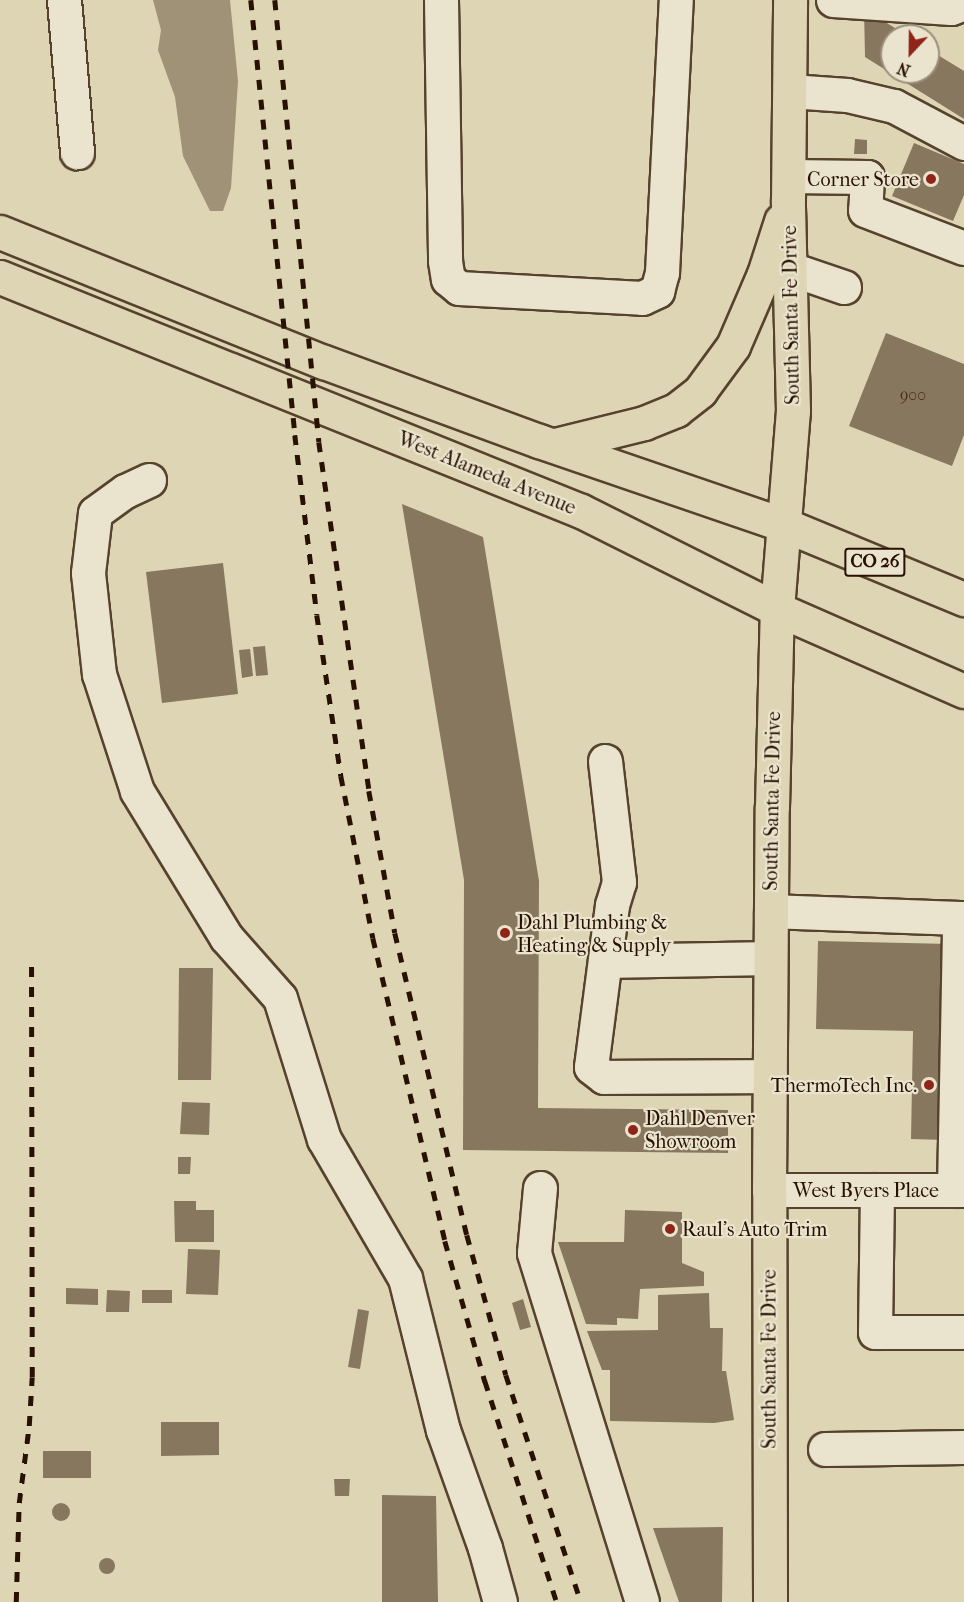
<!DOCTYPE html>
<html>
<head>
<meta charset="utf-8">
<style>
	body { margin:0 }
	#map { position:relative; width:964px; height:1602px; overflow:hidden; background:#ded5b4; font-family:"IM FELL French Canon",serif }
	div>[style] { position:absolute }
	.water>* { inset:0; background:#a09277 }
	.building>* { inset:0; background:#87775e }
	.round { border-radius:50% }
	.roads { filter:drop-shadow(2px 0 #56422d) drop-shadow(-2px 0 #56422d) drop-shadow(0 2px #56422d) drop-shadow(0 -2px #56422d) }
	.minor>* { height:33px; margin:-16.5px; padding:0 16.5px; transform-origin:16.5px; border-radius:16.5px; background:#eae4ce }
	.major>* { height:33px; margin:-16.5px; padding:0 16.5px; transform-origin:16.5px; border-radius:16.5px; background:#ded5b4 }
	.rail>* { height:4.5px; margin-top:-2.25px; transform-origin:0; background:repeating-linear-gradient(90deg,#281100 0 10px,transparent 0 20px) }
	.dots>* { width:16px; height:16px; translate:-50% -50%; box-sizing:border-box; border:3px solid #eae4ce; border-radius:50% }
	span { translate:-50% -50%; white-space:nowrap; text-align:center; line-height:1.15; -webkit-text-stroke:4.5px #eae4ce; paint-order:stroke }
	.number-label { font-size:16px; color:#402a18 }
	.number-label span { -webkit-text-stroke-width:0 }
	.shield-label span { padding:2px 4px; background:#eae4ce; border:2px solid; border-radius:4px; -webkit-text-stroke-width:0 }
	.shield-label { font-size:18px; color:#281100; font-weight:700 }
	.poi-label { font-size:20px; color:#281100 }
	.right { translate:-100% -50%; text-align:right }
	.left { translate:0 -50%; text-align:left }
	.street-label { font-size:20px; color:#281100 }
	.north { position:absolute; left:880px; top:24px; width:60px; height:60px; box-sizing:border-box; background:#eae4ce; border:2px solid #9c907c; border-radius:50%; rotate:202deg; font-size:16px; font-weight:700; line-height:24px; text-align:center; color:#281100 }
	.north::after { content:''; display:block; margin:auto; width:21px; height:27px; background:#8f2418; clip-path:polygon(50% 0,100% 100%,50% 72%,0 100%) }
</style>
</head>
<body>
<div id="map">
	<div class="water">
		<i style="clip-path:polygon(153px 0,230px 0,238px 81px,231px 188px,223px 211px,210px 211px,183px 156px,175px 97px,158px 50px,161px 30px)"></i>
	</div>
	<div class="building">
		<i style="clip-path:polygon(864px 9px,908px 36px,892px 36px,892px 72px,928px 72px,928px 49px,964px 71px,964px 119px,865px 57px)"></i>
		<i style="clip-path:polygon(855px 139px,867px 140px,867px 154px,854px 154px)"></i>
		<i style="clip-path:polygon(914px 143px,964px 164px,964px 195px,953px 221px,892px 196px)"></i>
		<i style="clip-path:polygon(886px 333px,964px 364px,964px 435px,952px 466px,849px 426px)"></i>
		<i style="clip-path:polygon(402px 504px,483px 537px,539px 881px,538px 1108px,728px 1110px,728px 1153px,463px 1150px,464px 880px)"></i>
		<i style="clip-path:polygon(223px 563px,238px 694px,162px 703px,146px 572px)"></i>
		<i style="clip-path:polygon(265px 646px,268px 675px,256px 676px,253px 647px)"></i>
		<i style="clip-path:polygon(250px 649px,253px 676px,242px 678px,239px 650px)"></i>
		<i style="clip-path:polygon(818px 941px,950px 944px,946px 1140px,911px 1139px,913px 1031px,816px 1029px)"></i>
		<i style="clip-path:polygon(179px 968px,213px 968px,211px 1080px,178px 1080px)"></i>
		<i style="clip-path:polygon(182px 1102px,210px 1103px,209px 1135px,180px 1134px)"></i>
		<i style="clip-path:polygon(178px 1157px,191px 1157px,190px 1174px,178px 1174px)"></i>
		<i style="clip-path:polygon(174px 1201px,196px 1201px,196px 1210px,214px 1210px,214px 1242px,175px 1242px)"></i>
		<i style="clip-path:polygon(625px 1210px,682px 1212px,682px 1263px,704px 1272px,704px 1286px,640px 1289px,638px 1319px,617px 1318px,617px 1325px,586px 1324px,558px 1242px,624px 1242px)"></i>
		<i style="clip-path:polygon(188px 1249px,220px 1250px,218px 1295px,186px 1294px)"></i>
		<i style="clip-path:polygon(66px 1288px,98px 1289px,98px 1305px,66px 1304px)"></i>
		<i style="clip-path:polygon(107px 1290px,130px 1291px,129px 1312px,106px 1312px)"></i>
		<i style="clip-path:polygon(142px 1290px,172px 1290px,172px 1303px,142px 1303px)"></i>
		<i style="clip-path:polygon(709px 1293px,710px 1328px,723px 1328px,722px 1371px,726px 1371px,734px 1420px,714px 1423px,610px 1421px,610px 1370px,602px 1370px,587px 1331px,658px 1330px,658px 1295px)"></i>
		<i style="clip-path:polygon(523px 1299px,531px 1327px,520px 1330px,512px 1303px)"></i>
		<i style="clip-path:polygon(358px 1309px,369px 1311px,360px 1369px,348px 1367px)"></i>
		<i style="clip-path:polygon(161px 1422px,219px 1422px,219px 1455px,161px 1456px)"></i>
		<i style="clip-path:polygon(43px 1451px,91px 1451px,91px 1478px,43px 1478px)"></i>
		<i style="clip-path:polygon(334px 1479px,350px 1479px,349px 1496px,335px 1496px)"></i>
		<i style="clip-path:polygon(382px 1495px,436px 1496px,438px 1602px,382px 1602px)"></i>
		<i class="round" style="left:52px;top:1503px;width:18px;height:18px"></i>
		<i style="clip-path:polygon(723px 1527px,722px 1602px,679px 1602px,653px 1528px)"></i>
		<i class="round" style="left:99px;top:1558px;width:16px;height:16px"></i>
	</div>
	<div class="roads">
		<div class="minor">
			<i style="left:64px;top:0;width:153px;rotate:85.1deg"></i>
			<i style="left:441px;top:0;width:261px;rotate:89.1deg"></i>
			<i style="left:445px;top:261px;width:18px;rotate:81deg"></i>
			<i style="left:448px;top:279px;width:14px;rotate:39deg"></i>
			<i style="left:459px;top:288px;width:183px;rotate:3.1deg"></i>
			<i style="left:642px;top:298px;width:17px;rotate:-25deg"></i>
			<i style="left:657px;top:291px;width:20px;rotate:-75deg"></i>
			<i style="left:662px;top:272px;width:272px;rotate:-87.1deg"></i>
			<i style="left:833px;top:0;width:118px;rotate:3.9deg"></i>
			<i style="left:951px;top:8px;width:14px;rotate:-21deg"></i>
			<i style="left:790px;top:91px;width:57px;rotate:4deg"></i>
			<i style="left:847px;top:95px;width:48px;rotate:13.2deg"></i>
			<i style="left:894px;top:106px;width:79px;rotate:27.9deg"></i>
			<i style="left:789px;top:176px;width:78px;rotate:0.7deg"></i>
			<i style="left:867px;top:177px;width:33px;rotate:93deg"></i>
			<i style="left:865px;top:210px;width:106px;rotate:21deg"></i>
			<i style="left:791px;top:269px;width:56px;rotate:18.8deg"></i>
			<i style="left:149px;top:480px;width:26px;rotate:155deg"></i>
			<i style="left:125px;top:491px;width:37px;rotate:144deg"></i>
			<i style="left:95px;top:513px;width:60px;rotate:96.7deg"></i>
			<i style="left:88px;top:573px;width:102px;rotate:83.8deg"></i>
			<i style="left:99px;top:674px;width:123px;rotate:72deg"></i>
			<i style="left:137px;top:791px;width:171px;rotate:58.6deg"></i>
			<i style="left:226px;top:937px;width:81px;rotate:48.5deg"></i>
			<i style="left:280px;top:998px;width:148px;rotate:72.7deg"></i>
			<i style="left:324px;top:1139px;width:161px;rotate:59.8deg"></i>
			<i style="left:405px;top:1278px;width:157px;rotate:76deg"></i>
			<i style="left:443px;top:1430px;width:125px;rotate:70.4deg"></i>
			<i style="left:485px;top:1548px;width:56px;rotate:74.5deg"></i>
			<i style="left:605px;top:761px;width:122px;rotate:83.4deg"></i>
			<i style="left:619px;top:882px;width:24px;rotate:107deg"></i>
			<i style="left:612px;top:905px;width:163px;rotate:97.4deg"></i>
			<i style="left:591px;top:1067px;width:16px;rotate:38deg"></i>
			<i style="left:604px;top:1077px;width:166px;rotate:-0.3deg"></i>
			<i style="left:771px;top:911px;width:193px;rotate:2.1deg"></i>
			<i style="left:605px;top:961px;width:165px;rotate:-1deg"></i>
			<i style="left:540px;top:1188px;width:65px;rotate:95.3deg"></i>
			<i style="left:534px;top:1253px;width:365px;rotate:72.8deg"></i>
			<i style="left:769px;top:1190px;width:195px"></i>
			<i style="left:877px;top:1190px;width:142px;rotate:90.8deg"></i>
			<i style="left:875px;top:1332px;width:89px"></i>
			<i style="left:954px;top:1190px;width:272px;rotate:-88.9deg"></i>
			<i style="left:825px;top:1449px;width:139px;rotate:-0.8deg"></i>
		</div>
		<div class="major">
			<i style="left:0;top:232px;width:349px;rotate:21.9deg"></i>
			<i style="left:324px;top:362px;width:229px;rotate:20.2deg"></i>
			<i style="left:539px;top:441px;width:260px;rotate:18.9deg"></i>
			<i style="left:785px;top:525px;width:194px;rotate:22.5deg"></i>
			<i style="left:0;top:277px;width:626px;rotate:21.94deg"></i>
			<i style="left:581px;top:511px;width:219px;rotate:26.6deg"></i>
			<i style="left:777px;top:609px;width:204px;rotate:23.7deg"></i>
			<i style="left:555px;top:445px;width:92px;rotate:-13.9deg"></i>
			<i style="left:644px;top:423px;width:35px;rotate:-22deg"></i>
			<i style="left:676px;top:410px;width:31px;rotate:-38deg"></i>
			<i style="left:700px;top:391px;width:56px;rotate:-53.7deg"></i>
			<i style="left:733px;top:346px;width:78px;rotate:-66.7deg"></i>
			<i style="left:764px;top:274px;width:56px;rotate:-72.2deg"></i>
			<i style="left:770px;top:1602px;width:412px;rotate:-90.1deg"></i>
			<i style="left:769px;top:1190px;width:383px;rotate:-89.6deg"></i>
			<i style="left:772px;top:807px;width:198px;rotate:-88.6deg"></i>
			<i style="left:777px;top:609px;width:199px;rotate:-85.4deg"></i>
			<i style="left:793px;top:411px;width:211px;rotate:-91.4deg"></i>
			<i style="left:788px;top:200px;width:200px;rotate:-89.4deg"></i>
		</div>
	</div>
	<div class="rail">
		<i style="left:251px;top:0;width:437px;rotate:84.2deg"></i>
		<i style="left:295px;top:435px;width:181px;rotate:83deg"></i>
		<i style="left:317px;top:615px;width:163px;rotate:81.5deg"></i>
		<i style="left:341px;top:776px;width:165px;rotate:78.8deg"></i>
		<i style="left:373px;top:938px;width:311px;rotate:76.6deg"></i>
		<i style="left:445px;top:1241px;width:146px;rotate:74.1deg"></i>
		<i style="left:485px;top:1381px;width:232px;rotate:72deg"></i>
		<i style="left:275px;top:0;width:444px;rotate:84.3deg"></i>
		<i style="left:319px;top:442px;width:353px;rotate:81.8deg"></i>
		<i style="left:369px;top:791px;width:144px;rotate:79.6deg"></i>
		<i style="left:395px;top:933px;width:310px;rotate:76.6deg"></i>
		<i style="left:467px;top:1235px;width:145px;rotate:74.4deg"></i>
		<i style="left:506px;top:1375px;width:239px;rotate:71.7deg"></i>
		<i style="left:16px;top:1602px;width:99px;rotate:-88.3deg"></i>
		<i style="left:19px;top:1503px;width:78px;rotate:-82.6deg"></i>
		<i style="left:29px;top:1426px;width:49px;rotate:-86.5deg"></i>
		<i style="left:32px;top:1377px;width:419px;rotate:-90.1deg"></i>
	</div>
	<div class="dots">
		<i style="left:931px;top:179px;background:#8f2418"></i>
		<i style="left:505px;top:933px;background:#8f2418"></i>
		<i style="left:929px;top:1085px;background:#8f2418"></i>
		<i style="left:633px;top:1130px;background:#8f2418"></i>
		<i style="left:670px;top:1229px;background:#8f2418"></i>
	</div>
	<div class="number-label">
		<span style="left:913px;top:395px">900</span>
	</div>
	<div class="shield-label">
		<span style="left:875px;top:562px">CO 26</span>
	</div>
	<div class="poi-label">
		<span class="right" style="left:919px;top:179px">Corner Store</span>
		<span class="left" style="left:517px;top:934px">Dahl Plumbing &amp;<br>Heating &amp; Supply</span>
		<span class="right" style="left:917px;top:1085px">ThermoTech Inc.</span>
		<span class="left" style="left:645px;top:1130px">Dahl Denver<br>Showroom</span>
		<span class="left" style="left:682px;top:1229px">Raul's Auto Trim</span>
	</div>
	<div class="street-label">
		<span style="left:791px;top:315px;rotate:-91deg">South Santa Fe Drive</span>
		<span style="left:487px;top:473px;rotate:22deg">West Alameda Avenue</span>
		<span style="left:772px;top:801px;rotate:-89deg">South Santa Fe Drive</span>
		<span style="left:866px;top:1190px">West Byers Place</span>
		<span style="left:769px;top:1359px;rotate:-90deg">South Santa Fe Drive</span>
	</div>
	<div class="north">N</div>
</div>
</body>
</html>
